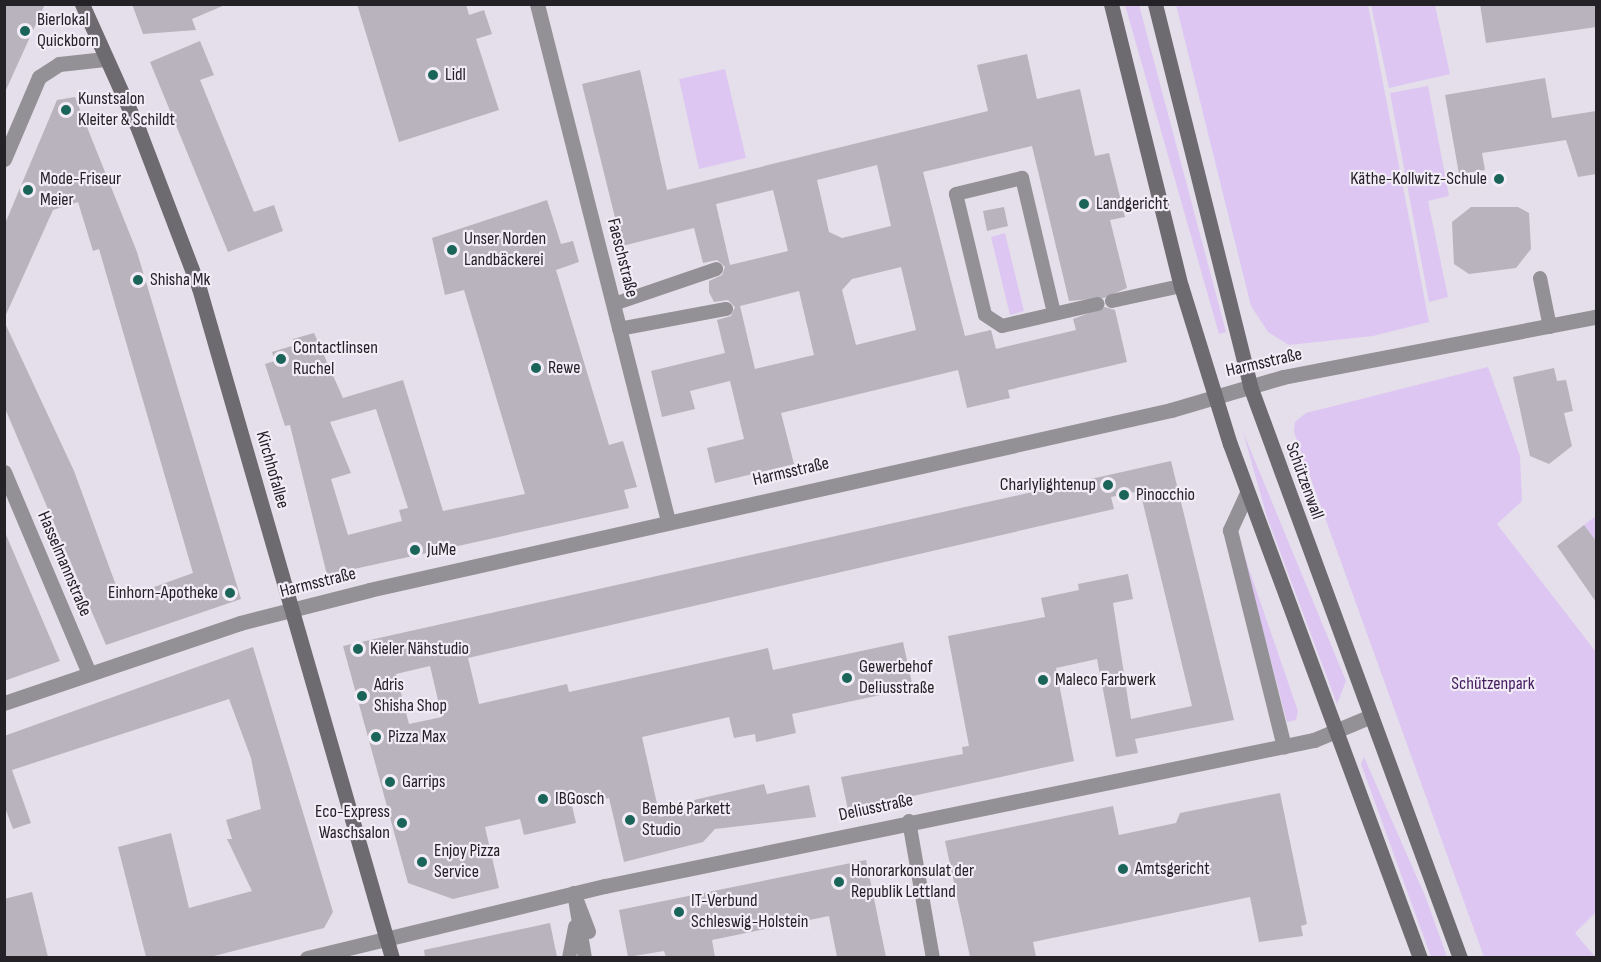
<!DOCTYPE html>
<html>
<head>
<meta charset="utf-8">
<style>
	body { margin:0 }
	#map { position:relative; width:1601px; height:962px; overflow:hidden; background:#e4dfea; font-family:"Sofia Sans Condensed",sans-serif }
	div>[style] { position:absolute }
	.green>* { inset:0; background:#ddc7f2 }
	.building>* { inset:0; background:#b8b3bc }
	.lane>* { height:14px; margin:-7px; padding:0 7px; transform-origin:7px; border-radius:7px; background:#939195 }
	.street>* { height:15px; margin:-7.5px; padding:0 7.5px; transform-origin:7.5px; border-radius:7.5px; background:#939195 }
	.secondary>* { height:15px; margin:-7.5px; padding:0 7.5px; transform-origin:7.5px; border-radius:7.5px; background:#6d6a70 }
	.dots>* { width:16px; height:16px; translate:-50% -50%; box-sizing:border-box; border:3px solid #f2ecf7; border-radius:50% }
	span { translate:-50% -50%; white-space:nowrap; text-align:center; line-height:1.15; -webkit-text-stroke:4.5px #f2ecf7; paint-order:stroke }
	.poi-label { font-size:18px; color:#242226 }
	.left { translate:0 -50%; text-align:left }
	.right { translate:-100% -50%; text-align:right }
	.street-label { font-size:18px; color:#242226 }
	.park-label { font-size:18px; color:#431b5e }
	.frame { position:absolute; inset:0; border:6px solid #242226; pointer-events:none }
</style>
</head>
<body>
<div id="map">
	<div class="green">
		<i style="clip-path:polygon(1125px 5px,1139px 5px,1226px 332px,1219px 334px)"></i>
		<i style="clip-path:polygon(1176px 5px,1368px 5px,1429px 322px,1373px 336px,1289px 345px,1268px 332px,1251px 306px)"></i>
		<i style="clip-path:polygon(1371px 5px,1435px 5px,1450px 74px,1389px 88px)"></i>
		<i style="clip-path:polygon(725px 69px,746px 158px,699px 169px,679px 79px)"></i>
		<i style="clip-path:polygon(1428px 86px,1449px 196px,1428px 201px,1448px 297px,1429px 302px,1390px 93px)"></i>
		<i style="clip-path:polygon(1005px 233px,1024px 311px,1010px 315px,991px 237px)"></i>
		<i style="clip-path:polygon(1488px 367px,1520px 456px,1522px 501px,1497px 524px,1596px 652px,1596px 912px,1575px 933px,1595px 957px,1484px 957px,1294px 432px,1295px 422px,1306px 413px)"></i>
		<i style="clip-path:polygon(1243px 432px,1346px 681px,1337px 704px,1267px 517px)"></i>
		<i style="clip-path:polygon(1596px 516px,1596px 541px,1584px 525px)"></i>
		<i style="clip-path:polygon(1241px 546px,1298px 711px,1296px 720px,1287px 722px)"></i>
		<i style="clip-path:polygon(1364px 757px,1426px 898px,1447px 957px,1431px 957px,1361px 764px)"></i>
	</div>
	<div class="building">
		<i style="clip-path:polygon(4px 4px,45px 4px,5px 92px,4px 91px)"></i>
		<i style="clip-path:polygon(132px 4px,225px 4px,225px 5px,192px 19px,196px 30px,143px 34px)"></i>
		<i style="clip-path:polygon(357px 4px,466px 4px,469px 15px,484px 10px,492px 34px,476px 39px,499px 110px,399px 142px)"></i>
		<i style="clip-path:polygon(1480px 4px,1596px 4px,1596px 27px,1486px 43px)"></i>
		<i style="clip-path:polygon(200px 41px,214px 75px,200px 80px,254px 212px,274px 205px,283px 231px,228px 252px,150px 62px)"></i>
		<i style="clip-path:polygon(evenodd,1027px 54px,1037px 99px,1080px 89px,1095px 156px,1109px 153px,1125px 217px,1110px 220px,1127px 288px,1104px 298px,1069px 301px,1032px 146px,923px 172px,965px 336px,991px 330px,996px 349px,1076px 330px,1073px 319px,1105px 307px,1115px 310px,1127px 362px,1008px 390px,1010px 398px,967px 408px,958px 370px,781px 413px,794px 464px,715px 483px,707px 448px,744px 439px,730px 381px,690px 391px,695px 409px,662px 417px,651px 371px,725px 353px,717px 320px,731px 316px,735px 307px,728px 300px,714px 302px,709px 292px,709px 281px,722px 275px,725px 267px,717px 260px,703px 263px,694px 228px,622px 246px,582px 84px,640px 70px,667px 190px,988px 111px,977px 65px,1027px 54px,877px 165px,891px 226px,842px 238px,829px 232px,817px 180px,877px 165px,1027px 54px,773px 190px,788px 251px,730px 265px,716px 204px,773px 190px,1027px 54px,901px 267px,916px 330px,856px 345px,842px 290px,852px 279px,901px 267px,1027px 54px,799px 291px,814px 355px,755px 369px,740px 306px,799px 291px)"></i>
		<i style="clip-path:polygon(1545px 78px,1552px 118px,1596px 111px,1596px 174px,1578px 177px,1566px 140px,1482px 153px,1485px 170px,1459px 174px,1445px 95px)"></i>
		<i style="clip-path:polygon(75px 97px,137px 252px,241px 599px,106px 645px,4px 406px,4px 321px,74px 471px,121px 599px,193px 573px,99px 249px,93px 251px,78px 202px,53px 210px,4px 319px,4px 226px,57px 100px)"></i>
		<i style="clip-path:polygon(evenodd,547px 200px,561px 244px,573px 241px,579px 262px,556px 270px,609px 445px,623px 441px,637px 487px,624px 490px,629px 508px,327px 575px,290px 425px,285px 426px,265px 364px,275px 361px,272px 352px,295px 345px,293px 339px,314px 333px,343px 398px,403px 380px,443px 511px,525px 494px,464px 290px,445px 295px,432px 238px,547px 200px,376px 409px,408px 508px,399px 510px,402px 521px,348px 535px,331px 479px,351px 473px,330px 422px,376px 409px)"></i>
		<i style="clip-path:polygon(1004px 207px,1008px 226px,987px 231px,983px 211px)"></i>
		<i style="clip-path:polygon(1471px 207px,1518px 207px,1529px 213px,1531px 249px,1516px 268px,1469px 274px,1454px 264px,1452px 222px)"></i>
		<i style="clip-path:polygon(1554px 368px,1557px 381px,1566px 380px,1573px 411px,1564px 413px,1572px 446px,1549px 464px,1530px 456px,1513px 377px)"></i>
		<i style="clip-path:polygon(evenodd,1171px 461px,1234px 720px,1135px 739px,1138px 753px,1116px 757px,1097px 659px,1056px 668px,1074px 761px,848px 810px,841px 777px,963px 754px,962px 747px,969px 746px,948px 636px,1045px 617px,1041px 598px,1079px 590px,1078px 584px,1128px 574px,1133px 599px,1113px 603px,1131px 719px,1192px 706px,1140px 491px,1111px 497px,1114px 509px,468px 658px,479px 704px,567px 684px,569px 692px,768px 648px,773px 670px,903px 642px,913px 688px,792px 714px,796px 733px,756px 742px,755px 734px,734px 738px,729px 717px,642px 737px,660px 817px,696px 809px,694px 800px,764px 784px,767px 794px,809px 785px,816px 817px,715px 829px,703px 842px,624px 862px,609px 798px,572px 806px,576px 823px,524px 835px,520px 819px,485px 827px,499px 888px,453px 899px,408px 883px,343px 646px,1171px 461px,430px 666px,442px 717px,409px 724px,396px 674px,430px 666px)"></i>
		<i style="clip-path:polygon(1584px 525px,1596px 541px,1596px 602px,1557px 546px)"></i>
		<i style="clip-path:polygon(4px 530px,60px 661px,4px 681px)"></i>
		<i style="clip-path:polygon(253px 647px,333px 912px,324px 928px,210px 957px,146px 957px,118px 847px,171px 833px,189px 908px,252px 891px,227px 839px,232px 839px,226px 820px,261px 809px,251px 758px,229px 699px,12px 770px,31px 823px,13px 829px,4px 805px,4px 736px)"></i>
		<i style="clip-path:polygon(1280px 793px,1307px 924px,1301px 926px,1303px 936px,1259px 942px,1250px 897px,1033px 942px,1036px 957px,970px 957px,945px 841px,1113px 806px,1119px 835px,1176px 823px,1180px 813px)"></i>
		<i style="clip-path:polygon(866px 860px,886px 957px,837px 957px,829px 916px,712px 940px,715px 957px,666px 957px,664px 951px,628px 957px,619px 910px)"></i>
		<i style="clip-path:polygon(32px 892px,48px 957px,4px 957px,4px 899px)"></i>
		<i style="clip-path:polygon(550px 923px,557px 957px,425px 957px,424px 950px)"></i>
	</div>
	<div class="lane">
		<i style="left:1540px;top:278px;width:50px;rotate:78.5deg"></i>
		<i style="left:1112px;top:301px;width:71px;rotate:-12.3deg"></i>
		<i style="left:614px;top:304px;width:108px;rotate:-18.9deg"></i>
		<i style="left:1054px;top:313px;width:139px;rotate:-103.3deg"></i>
		<i style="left:1022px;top:178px;width:68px;rotate:166.4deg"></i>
		<i style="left:956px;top:194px;width:124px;rotate:76.5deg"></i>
		<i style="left:985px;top:315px;width:20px;rotate:33deg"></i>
		<i style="left:1002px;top:326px;width:98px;rotate:-13deg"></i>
		<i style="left:619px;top:329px;width:109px;rotate:-10.6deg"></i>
		<i style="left:909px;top:821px;width:139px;rotate:80.1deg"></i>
		<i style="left:574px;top:893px;width:66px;rotate:80.4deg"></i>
		<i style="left:578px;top:903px;width:31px;rotate:69deg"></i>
		<i style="left:569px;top:958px;width:32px;rotate:-79deg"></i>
	</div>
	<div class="street">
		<i style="left:537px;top:4px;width:533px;rotate:75.78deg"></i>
		<i style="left:4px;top:159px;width:89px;rotate:-66.9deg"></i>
		<i style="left:39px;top:77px;width:24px;rotate:-33deg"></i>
		<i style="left:59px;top:64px;width:46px;rotate:-6.2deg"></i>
		<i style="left:4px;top:472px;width:216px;rotate:67.1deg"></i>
		<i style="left:1247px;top:493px;width:41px;rotate:114.7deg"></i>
		<i style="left:1230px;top:530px;width:223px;rotate:76deg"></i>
		<i style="left:4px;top:703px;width:249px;rotate:-18.7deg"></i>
		<i style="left:240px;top:623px;width:133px;rotate:-14.3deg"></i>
		<i style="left:369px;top:590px;width:822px;rotate:-12.65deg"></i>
		<i style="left:1171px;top:410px;width:117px;rotate:-16.4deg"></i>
		<i style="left:1283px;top:377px;width:319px;rotate:-10.9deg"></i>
		<i style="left:307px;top:958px;width:307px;rotate:-13.6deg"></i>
		<i style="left:605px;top:886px;width:724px;rotate:-11.64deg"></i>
		<i style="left:1314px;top:740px;width:62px;rotate:-22.8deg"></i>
	</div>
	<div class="secondary">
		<i style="left:82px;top:4px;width:139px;rotate:65.8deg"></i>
		<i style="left:139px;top:131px;width:168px;rotate:69.1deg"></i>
		<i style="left:199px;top:288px;width:697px;rotate:73.93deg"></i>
		<i style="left:1111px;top:4px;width:291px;rotate:76.1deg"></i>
		<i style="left:1181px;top:286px;width:165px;rotate:72.8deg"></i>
		<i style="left:1230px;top:444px;width:548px;rotate:69.71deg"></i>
		<i style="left:1155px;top:4px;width:394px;rotate:76deg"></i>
		<i style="left:1250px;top:386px;width:609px;rotate:69.84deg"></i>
	</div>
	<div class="dots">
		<i style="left:25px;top:31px;background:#1b6459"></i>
		<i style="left:433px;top:75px;background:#1b6459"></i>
		<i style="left:66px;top:110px;background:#1b6459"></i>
		<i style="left:1499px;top:179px;background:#1b6459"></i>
		<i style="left:28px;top:190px;background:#1b6459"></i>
		<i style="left:1084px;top:204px;background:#1b6459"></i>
		<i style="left:452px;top:250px;background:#1b6459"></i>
		<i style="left:138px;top:280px;background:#1b6459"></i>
		<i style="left:281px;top:359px;background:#1b6459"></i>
		<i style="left:536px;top:368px;background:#1b6459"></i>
		<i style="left:1108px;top:485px;background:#1b6459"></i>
		<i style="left:1124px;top:495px;background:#1b6459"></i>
		<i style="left:415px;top:550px;background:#1b6459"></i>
		<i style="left:230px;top:593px;background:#1b6459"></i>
		<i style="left:358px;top:649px;background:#1b6459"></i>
		<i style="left:847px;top:678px;background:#1b6459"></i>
		<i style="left:1043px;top:680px;background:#1b6459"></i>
		<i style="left:362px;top:696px;background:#1b6459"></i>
		<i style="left:376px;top:737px;background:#1b6459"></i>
		<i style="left:390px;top:782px;background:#1b6459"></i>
		<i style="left:543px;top:799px;background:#1b6459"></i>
		<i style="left:630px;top:820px;background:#1b6459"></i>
		<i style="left:402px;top:823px;background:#1b6459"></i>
		<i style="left:422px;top:862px;background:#1b6459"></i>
		<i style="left:1123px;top:869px;background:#1b6459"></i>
		<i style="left:839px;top:882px;background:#1b6459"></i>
		<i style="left:679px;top:912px;background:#1b6459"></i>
	</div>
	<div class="poi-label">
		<span class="left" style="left:37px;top:31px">Bierlokal<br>Quickborn</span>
		<span class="left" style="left:445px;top:75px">Lidl</span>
		<span class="left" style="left:78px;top:110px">Kunstsalon<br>Kleiter &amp; Schildt</span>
		<span class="right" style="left:1487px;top:179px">Käthe-Kollwitz-Schule</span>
		<span class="left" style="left:40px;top:190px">Mode-Friseur<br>Meier</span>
		<span class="left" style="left:1096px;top:204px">Landgericht</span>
		<span class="left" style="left:464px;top:250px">Unser Norden<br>Landbäckerei</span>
		<span class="left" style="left:150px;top:280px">Shisha Mk</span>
		<span class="left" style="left:293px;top:359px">Contactlinsen<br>Ruchel</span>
		<span class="left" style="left:548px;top:368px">Rewe</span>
		<span class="right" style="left:1096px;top:485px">Charlylightenup</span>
		<span class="left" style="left:1136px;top:495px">Pinocchio</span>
		<span class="left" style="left:427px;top:550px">JuMe</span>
		<span class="right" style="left:218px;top:593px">Einhorn-Apotheke</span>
		<span class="left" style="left:370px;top:649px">Kieler Nähstudio</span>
		<span class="left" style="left:859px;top:678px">Gewerbehof<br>Deliusstraße</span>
		<span class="left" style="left:1055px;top:680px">Maleco Farbwerk</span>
		<span class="left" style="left:374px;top:696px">Adris<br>Shisha Shop</span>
		<span class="left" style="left:388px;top:737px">Pizza Max</span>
		<span class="left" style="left:402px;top:782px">Garrips</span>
		<span class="left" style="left:555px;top:799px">IBGosch</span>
		<span class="left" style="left:642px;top:820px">Bembé Parkett<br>Studio</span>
		<span class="right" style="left:390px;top:823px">Eco-Express<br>Waschsalon</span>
		<span class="left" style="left:434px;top:862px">Enjoy Pizza<br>Service</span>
		<span class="left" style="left:1135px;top:869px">Amtsgericht</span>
		<span class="left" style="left:851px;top:882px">Honorarkonsulat der<br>Republik Lettland</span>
		<span class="left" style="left:691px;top:912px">IT-Verbund<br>Schleswig-Holstein</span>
	</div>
	<div class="street-label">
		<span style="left:622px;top:258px;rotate:76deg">Faeschstraße</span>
		<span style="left:1264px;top:363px;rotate:-13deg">Harmsstraße</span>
		<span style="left:272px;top:470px;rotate:74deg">Kirchhofallee</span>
		<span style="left:791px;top:472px;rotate:-13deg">Harmsstraße</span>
		<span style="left:1304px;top:481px;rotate:70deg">Schützenwall</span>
		<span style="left:64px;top:564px;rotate:67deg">Hasselmannstraße</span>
		<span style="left:318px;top:583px;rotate:-14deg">Harmsstraße</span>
		<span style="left:876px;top:808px;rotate:-12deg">Deliusstraße</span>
	</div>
	<div class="park-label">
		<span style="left:1493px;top:684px">Schützenpark</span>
	</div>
	<div class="frame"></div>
</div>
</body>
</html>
